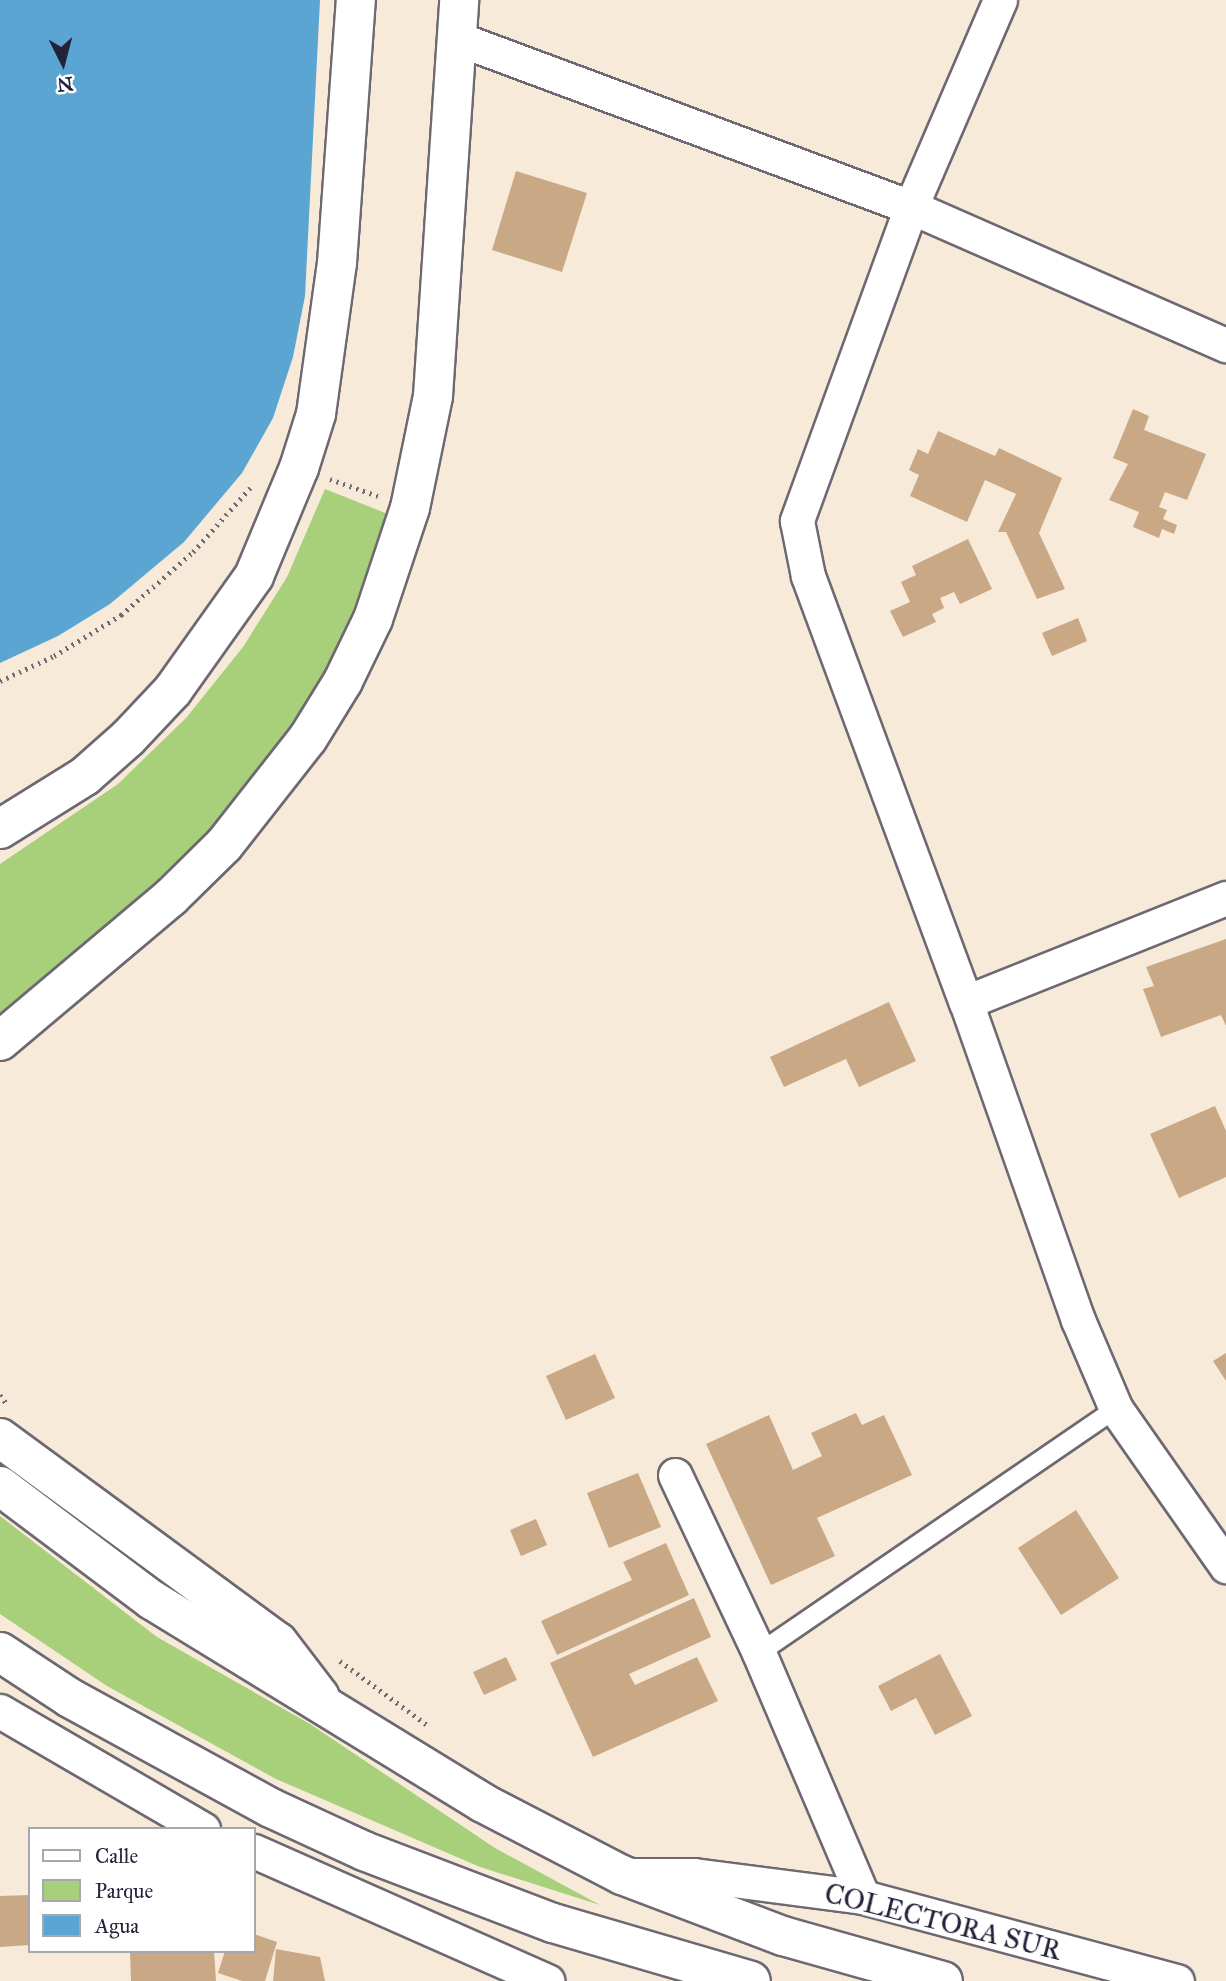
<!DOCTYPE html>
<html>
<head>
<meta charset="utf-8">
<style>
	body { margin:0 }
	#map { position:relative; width:1226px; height:1981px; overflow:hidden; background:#f8ead8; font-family:"IM FELL Great Primer",serif }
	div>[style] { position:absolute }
	.green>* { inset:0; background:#a8d07b }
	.water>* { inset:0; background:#5ba5d3 }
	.building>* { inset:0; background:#c9a886 }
	.path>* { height:4.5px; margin-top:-2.25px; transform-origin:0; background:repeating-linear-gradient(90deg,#6d6872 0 2px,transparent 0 7px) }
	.roads { filter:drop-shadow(2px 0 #6d6872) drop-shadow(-2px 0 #6d6872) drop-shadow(0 2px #6d6872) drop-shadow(0 -2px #6d6872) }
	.service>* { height:18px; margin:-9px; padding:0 9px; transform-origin:9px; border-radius:9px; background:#fff }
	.minor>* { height:33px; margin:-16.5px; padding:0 16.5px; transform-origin:16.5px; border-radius:16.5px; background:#fff }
	.secondary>* { height:38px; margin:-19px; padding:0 19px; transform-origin:19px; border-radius:19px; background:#fff }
	.trunk>* { height:38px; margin:-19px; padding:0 19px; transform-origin:19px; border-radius:19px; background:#fff }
	span { translate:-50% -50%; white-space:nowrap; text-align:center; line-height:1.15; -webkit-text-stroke:7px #fff; paint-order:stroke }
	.street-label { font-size:28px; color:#22223b }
	.legend { position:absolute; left:28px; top:1827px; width:228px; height:126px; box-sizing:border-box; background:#fff; border:2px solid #a7a7b1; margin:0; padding:9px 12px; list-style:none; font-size:21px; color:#22223b }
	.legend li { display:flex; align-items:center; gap:14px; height:35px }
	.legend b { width:35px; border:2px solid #a7a7b1 }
	.north { position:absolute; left:28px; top:28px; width:70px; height:70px; -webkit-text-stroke:5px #fff; paint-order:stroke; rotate:174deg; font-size:19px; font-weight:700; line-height:28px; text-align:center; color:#22223b }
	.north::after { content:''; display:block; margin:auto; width:24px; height:32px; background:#22223b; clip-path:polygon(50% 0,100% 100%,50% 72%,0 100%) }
</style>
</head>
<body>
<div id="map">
	<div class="green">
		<i style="clip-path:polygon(325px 489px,393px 516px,356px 621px,290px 741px,175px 875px,0 1018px,0 864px,118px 784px,186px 718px,243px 647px,287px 577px)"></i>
		<i style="clip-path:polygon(0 1516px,157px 1637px,310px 1724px,495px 1848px,600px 1905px,480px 1867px,276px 1779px,107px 1686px,0 1614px)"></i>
	</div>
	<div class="water">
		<i style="clip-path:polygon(0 0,320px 0,305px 296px,293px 357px,273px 418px,242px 473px,184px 542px,110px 604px,58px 636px,0 663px)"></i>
	</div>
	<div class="building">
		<i style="clip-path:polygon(516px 171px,587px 193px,562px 272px,492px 250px)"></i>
		<i style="clip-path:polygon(1133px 409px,1149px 416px,1144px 430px,1206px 454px,1187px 500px,1165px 492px,1159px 507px,1167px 510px,1163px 519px,1177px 525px,1174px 534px,1162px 529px,1159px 538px,1133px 527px,1139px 512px,1109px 500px,1128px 464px,1113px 458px)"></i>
		<i style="clip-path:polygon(938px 431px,995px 456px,999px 448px,1062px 478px,1039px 533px,1065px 589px,1037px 599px,1006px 532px,998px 532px,1016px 494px,985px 480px,967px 522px,910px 496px,919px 475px,909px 470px,918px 449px,928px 454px)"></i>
		<i style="clip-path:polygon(968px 539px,992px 589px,960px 604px,954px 592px,940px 598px,944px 608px,932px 614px,936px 622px,903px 637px,890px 611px,910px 602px,901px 582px,916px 575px,912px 566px)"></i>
		<i style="clip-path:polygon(1078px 618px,1087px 641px,1052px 656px,1042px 633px)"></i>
		<i style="clip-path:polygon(1226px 939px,1226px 1026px,1221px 1015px,1161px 1037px,1143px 989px,1154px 986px,1146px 967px)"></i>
		<i style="clip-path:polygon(889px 1002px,916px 1061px,859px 1087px,846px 1059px,784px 1087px,770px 1057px)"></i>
		<i style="clip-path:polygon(1215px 1106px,1226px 1131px,1226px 1177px,1179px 1198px,1150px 1134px)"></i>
		<i style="clip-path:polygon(1226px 1353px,1226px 1381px,1213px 1361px)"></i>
		<i style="clip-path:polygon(595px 1354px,615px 1398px,566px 1420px,546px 1376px)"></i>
		<i style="clip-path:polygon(856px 1413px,862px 1425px,884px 1415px,912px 1475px,817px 1518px,835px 1556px,771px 1585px,706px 1444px,769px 1415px,793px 1470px,822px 1456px,811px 1433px)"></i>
		<i style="clip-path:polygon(638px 1473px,661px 1527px,609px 1548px,587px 1493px)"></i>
		<i style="clip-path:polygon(1076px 1510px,1119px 1578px,1061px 1615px,1018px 1548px)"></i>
		<i style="clip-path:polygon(536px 1519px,547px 1545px,521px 1556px,510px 1530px)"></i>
		<i style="clip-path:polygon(666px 1543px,689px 1595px,557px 1655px,541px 1621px,632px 1580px,623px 1562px)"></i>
		<i style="clip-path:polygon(694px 1598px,711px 1637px,629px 1674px,635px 1685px,697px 1657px,718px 1701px,593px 1757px,550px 1663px)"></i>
		<i style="clip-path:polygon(940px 1654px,972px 1716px,935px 1735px,916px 1698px,891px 1711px,878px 1686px)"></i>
		<i style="clip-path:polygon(506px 1657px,517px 1680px,484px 1695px,473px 1672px)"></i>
		<i style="clip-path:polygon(30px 1895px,30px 1945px,0 1947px,0 1896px)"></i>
		<i style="clip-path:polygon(254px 1934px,277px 1942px,265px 1981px,242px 1981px,218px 1973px,225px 1951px,254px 1951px)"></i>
		<i style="clip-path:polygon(276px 1949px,320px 1957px,325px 1981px,273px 1981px)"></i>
		<i style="clip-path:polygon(130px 1951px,214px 1951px,216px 1981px,131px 1981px)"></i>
	</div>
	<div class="path">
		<i style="left:330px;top:479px;width:51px;rotate:19.5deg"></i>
		<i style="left:0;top:681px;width:60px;rotate:-24.8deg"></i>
		<i style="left:54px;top:656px;width:79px;rotate:-31.5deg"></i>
		<i style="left:121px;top:615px;width:96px;rotate:-41.2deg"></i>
		<i style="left:193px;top:552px;width:86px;rotate:-48.3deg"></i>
		<i style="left:0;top:1395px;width:11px;rotate:52deg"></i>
		<i style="left:340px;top:1661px;width:107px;rotate:36.2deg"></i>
	</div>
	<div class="roads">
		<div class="service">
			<i style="left:759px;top:1653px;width:432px;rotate:-34.4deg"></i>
		</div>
		<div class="minor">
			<i style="left:1000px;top:0;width:225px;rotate:113.3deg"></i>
			<i style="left:911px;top:207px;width:334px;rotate:110deg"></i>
			<i style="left:797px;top:521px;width:56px;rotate:78.7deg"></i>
			<i style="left:808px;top:576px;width:454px;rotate:69.7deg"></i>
			<i style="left:966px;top:1002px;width:337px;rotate:70.6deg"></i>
			<i style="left:1078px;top:1320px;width:97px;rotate:66.9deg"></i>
			<i style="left:1116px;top:1409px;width:192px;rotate:55deg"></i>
			<i style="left:456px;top:38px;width:485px;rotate:20.4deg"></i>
			<i style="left:911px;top:207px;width:344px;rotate:23.7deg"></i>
			<i style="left:966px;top:1002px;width:280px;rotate:-21.8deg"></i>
			<i style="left:675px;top:1475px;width:197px;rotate:64.7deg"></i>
			<i style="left:759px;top:1653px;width:265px;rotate:66.9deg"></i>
			<i style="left:0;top:1711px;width:235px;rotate:30.2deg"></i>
			<i style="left:254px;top:1851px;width:321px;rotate:23.9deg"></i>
			<i style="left:632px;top:1875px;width:62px"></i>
			<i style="left:694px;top:1875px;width:170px;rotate:7.4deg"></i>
			<i style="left:863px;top:1897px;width:325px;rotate:15deg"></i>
		</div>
		<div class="secondary">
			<i style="left:0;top:829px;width:100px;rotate:-31.9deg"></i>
			<i style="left:85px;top:776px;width:57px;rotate:-41.5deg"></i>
			<i style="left:128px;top:738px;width:66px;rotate:-46.8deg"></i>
			<i style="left:173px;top:690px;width:140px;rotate:-54.6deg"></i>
			<i style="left:254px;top:576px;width:117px;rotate:-67.4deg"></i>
			<i style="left:299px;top:468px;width:57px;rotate:-72.5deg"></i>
			<i style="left:316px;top:414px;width:152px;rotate:-82.1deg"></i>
			<i style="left:337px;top:263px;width:264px;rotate:-85.9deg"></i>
			<i style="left:0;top:1041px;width:224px;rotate:-40.1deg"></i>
			<i style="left:171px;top:897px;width:74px;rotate:-44.5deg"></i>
			<i style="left:224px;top:845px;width:136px;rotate:-51.9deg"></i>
			<i style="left:308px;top:738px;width:67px;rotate:-58.4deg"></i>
			<i style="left:343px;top:681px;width:69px;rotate:-64.2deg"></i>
			<i style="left:373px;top:619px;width:117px;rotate:-71.6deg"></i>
			<i style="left:410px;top:508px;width:114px;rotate:-78.4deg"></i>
			<i style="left:433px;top:396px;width:397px;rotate:-86.2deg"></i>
		</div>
		<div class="trunk">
			<i style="left:0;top:1438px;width:345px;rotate:36.3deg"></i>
			<i style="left:278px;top:1642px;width:69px;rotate:52.6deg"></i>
			<i style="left:0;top:1486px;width:190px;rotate:36.9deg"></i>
			<i style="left:152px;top:1600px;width:388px;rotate:31.5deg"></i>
			<i style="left:483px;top:1803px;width:157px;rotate:27.4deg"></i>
			<i style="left:622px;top:1875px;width:172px;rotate:20.8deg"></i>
			<i style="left:783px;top:1936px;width:166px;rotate:15.7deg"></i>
			<i style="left:0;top:1652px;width:84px;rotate:33.3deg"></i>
			<i style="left:70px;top:1698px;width:229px;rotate:28.7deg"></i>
			<i style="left:271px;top:1808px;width:102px;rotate:24.8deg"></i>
			<i style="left:364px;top:1851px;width:202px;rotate:20.9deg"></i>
			<i style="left:553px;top:1923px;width:206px;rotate:16.3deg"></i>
		</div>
	</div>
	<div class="street-label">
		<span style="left:943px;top:1922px;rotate:14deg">COLECTORA SUR</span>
	</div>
	<ul class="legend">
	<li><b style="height:9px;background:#fff"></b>Calle</li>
	<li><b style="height:19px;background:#a8d07b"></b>Parque</li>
	<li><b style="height:19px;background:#5ba5d3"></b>Agua</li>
	</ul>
	<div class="north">N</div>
</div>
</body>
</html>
